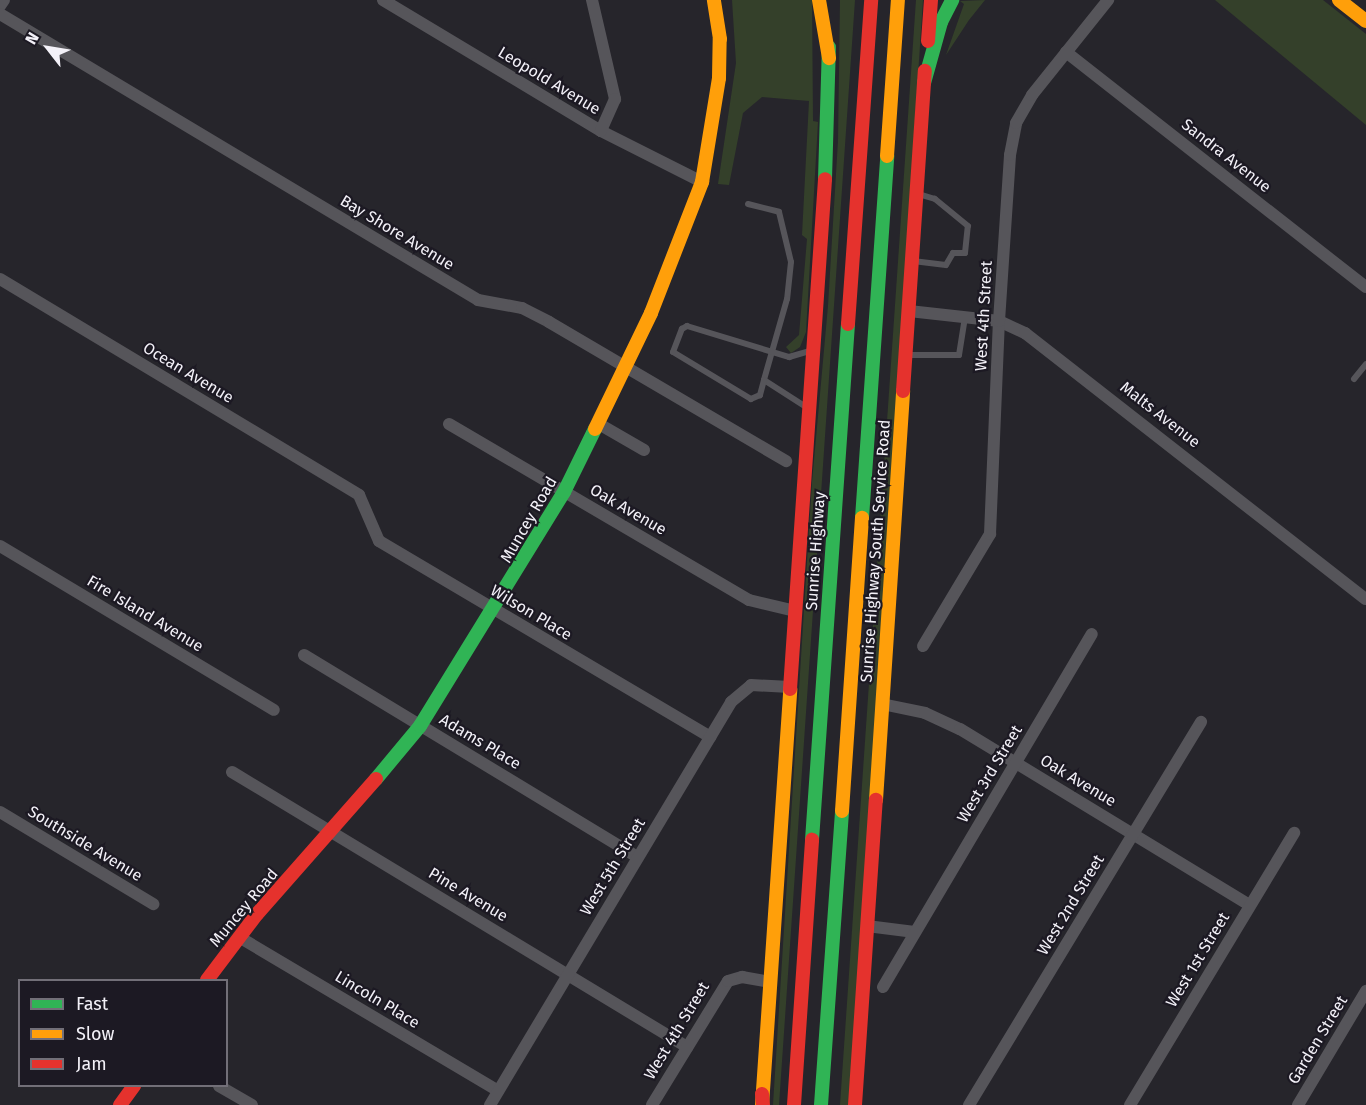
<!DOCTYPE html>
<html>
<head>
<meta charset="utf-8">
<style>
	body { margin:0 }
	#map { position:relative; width:1366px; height:1105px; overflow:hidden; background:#26252b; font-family:"Fira Sans",sans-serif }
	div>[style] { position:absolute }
	.green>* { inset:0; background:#34402a }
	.lane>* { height:6px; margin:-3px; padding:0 3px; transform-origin:3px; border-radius:3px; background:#56555a }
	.street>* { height:12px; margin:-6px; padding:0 6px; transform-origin:6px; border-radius:6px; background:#56555a }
	.fast>* { height:14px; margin:-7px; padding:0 7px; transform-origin:7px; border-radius:7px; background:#30b455 }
	.slow>* { height:14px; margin:-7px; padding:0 7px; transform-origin:7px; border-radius:7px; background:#ff9f0a }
	.jam>* { height:14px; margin:-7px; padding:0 7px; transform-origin:7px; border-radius:7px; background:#e5322d }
	span { translate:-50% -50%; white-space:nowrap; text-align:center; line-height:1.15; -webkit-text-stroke:4.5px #1c1923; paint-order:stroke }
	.street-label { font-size:16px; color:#f3f1f8 }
	.legend { position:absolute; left:18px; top:979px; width:210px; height:108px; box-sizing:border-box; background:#1c1923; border:2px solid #726f78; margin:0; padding:8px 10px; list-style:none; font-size:18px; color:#f3f1f8 }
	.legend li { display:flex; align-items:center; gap:12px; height:30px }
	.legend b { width:30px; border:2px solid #726f78 }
	.north { position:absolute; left:18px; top:18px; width:60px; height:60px; -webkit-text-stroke:4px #1c1923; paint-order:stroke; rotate:301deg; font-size:16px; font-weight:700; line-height:24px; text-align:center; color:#f3f1f8 }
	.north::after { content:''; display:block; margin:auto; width:21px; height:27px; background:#f3f1f8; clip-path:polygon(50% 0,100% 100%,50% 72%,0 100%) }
</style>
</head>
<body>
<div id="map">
	<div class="green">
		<i style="clip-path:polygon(732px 0,812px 0,813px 121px,818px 122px,806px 332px,800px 347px,791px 353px,786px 347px,799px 335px,807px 239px,802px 235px,809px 101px,762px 97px,743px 113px,729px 185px,718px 184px,736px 63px)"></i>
		<i style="clip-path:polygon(840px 0,855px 0,779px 1105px,773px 1105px,812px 482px,828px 306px,838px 141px)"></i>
		<i style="clip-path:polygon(916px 0,923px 0,850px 1105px,840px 1105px)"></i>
		<i style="clip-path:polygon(985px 0,969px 20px,946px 55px,964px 4px,960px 1px)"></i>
		<i style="clip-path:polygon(1215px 0,1323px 0,1366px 34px,1366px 125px)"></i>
	</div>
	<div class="lane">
		<i style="left:748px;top:204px;width:32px;rotate:14deg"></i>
		<i style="left:779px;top:212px;width:51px;rotate:76.5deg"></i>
		<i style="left:791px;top:262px;width:37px;rotate:96deg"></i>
		<i style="left:787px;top:299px;width:84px;rotate:105.9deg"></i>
		<i style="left:764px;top:380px;width:50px;rotate:32.7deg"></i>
		<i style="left:913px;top:261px;width:33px;rotate:7deg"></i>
		<i style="left:946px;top:265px;width:14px;rotate:-60deg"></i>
		<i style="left:953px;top:253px;width:12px"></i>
		<i style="left:965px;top:253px;width:27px;rotate:-84deg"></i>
		<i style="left:968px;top:226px;width:43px;rotate:-140.7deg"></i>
		<i style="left:935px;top:199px;width:17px;rotate:-163deg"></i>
		<i style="left:907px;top:355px;width:52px"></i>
		<i style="left:959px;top:355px;width:38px;rotate:-81deg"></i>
		<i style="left:1354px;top:379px;width:19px;rotate:-51deg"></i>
		<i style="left:764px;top:380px;width:16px;rotate:105deg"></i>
		<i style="left:760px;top:395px;width:10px;rotate:156deg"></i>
		<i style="left:751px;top:399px;width:91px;rotate:-148.9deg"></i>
		<i style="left:673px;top:352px;width:25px;rotate:-69deg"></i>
		<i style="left:682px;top:329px;width:6px;rotate:-31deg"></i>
		<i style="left:687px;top:326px;width:107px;rotate:16.9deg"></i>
		<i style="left:789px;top:357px;width:22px;rotate:-16deg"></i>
	</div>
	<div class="street">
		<i style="left:383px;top:0;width:254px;rotate:31deg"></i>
		<i style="left:601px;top:131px;width:113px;rotate:26.8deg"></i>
		<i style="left:592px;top:0;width:102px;rotate:76.9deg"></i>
		<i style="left:615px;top:99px;width:35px;rotate:114deg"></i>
		<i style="left:0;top:6px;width:7px;rotate:-56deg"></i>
		<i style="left:0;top:14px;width:557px;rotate:30.89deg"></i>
		<i style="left:478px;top:300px;width:45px;rotate:10.3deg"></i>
		<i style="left:522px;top:308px;width:30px;rotate:27deg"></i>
		<i style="left:549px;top:322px;width:275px;rotate:30.4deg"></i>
		<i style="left:1066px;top:52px;width:381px;rotate:38.1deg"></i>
		<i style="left:0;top:279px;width:419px;rotate:31deg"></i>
		<i style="left:359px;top:495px;width:50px;rotate:66.5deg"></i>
		<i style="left:379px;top:541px;width:385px;rotate:30.6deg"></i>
		<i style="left:909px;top:311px;width:91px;rotate:6.3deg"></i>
		<i style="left:999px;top:321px;width:29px;rotate:25deg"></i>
		<i style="left:1025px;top:333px;width:432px;rotate:38deg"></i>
		<i style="left:449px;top:424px;width:348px;rotate:30.4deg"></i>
		<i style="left:749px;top:600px;width:47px;rotate:13.4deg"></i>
		<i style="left:599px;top:424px;width:52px;rotate:30deg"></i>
		<i style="left:0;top:546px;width:319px;rotate:30.9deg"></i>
		<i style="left:923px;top:646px;width:131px;rotate:-59.1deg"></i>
		<i style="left:990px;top:534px;width:213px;rotate:-87.6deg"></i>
		<i style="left:999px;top:321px;width:166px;rotate:-86.2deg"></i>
		<i style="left:1010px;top:155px;width:33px;rotate:-79deg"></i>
		<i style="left:1016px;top:123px;width:32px;rotate:-60deg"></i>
		<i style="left:1032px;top:95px;width:122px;rotate:-51.3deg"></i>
		<i style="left:304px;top:655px;width:390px;rotate:31.2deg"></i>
		<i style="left:882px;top:704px;width:44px;rotate:11.8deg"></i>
		<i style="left:925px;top:713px;width:38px;rotate:25deg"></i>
		<i style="left:960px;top:729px;width:339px;rotate:31.3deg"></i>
		<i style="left:232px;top:772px;width:532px;rotate:31.15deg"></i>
		<i style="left:0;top:812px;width:179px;rotate:31deg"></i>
		<i style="left:867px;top:926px;width:48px;rotate:7.1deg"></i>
		<i style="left:239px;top:937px;width:301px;rotate:30.7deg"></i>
		<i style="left:883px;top:987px;width:410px;rotate:-59.4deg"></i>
		<i style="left:219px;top:1086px;width:38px;rotate:30deg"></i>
		<i style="left:490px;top:1105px;width:470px;rotate:-59.1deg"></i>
		<i style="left:731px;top:702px;width:26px;rotate:-40deg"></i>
		<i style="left:751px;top:685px;width:39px;rotate:3deg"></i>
		<i style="left:652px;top:1105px;width:145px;rotate:-58.5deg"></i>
		<i style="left:728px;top:981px;width:15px;rotate:-16deg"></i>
		<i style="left:742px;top:977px;width:28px;rotate:10deg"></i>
		<i style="left:969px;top:1105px;width:448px;rotate:-58.8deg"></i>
		<i style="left:1130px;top:1105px;width:318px;rotate:-58.9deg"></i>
		<i style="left:1298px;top:1105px;width:133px;rotate:-59.2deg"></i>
	</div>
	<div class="fast">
		<i style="left:924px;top:83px;width:63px;rotate:-74.4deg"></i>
		<i style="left:941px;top:22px;width:25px;rotate:-63deg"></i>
		<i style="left:825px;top:179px;width:132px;rotate:-88.3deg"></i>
		<i style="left:862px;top:518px;width:363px;rotate:-86deg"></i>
		<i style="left:376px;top:779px;width:69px;rotate:-50.3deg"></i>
		<i style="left:420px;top:726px;width:275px;rotate:-58.4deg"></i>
		<i style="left:564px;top:492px;width:70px;rotate:-63.8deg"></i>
		<i style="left:812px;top:840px;width:517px;rotate:-86.01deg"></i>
		<i style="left:821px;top:1105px;width:295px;rotate:-85.9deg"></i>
	</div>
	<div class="slow">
		<i style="left:819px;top:0;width:59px;rotate:80.2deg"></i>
		<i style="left:1339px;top:0;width:34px;rotate:38deg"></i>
		<i style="left:887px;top:156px;width:156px;rotate:-86deg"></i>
		<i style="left:595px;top:429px;width:129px;rotate:-64.2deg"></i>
		<i style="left:651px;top:313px;width:141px;rotate:-68.7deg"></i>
		<i style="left:702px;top:182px;width:105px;rotate:-80.7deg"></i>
		<i style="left:719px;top:78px;width:39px;rotate:-89deg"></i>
		<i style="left:720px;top:39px;width:39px;rotate:-99deg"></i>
		<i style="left:876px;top:800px;width:410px;rotate:-86.2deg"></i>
		<i style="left:842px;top:811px;width:294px;rotate:-86.1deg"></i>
		<i style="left:762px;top:1105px;width:417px;rotate:-86.1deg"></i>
	</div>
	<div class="jam">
		<i style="left:928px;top:41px;width:41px;rotate:-85.8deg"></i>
		<i style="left:848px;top:324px;width:325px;rotate:-85.9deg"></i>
		<i style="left:903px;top:391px;width:321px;rotate:-86.1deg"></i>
		<i style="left:790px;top:689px;width:511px;rotate:-86.07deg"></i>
		<i style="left:207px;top:980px;width:83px;rotate:-52.9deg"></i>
		<i style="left:257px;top:914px;width:180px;rotate:-48.6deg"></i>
		<i style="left:762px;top:1094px;width:11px;rotate:85deg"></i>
		<i style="left:120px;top:1105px;width:24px;rotate:-54deg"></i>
		<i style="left:794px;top:1105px;width:266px;rotate:-86.1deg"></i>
		<i style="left:855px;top:1105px;width:306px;rotate:-86.1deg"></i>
	</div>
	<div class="street-label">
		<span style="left:549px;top:81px;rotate:31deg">Leopold Avenue</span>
		<span style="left:1226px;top:156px;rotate:38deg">Sandra Avenue</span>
		<span style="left:397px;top:233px;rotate:31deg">Bay Shore Avenue</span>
		<span style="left:984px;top:316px;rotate:-87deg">West 4th Street</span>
		<span style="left:188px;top:373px;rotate:31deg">Ocean Avenue</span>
		<span style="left:1160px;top:415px;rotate:38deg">Malts Avenue</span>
		<span style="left:628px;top:510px;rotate:30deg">Oak Avenue</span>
		<span style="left:529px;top:520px;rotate:-60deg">Muncey Road</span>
		<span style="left:816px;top:551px;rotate:-86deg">Sunrise Highway</span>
		<span style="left:876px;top:551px;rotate:-86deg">Sunrise Highway South Service Road</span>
		<span style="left:531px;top:613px;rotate:31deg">Wilson Place</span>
		<span style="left:145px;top:614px;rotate:31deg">Fire Island Avenue</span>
		<span style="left:480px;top:742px;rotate:31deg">Adams Place</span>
		<span style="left:990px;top:774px;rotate:-59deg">West 3rd Street</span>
		<span style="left:1078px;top:781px;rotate:31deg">Oak Avenue</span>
		<span style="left:85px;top:844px;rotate:31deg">Southside Avenue</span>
		<span style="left:613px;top:867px;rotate:-59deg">West 5th Street</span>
		<span style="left:468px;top:895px;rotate:31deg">Pine Avenue</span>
		<span style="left:1071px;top:905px;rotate:-59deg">West 2nd Street</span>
		<span style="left:244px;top:908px;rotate:-50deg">Muncey Road</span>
		<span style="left:1198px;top:960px;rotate:-59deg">West 1st Street</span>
		<span style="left:377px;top:1000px;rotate:31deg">Lincoln Place</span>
		<span style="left:677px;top:1031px;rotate:-59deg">West 4th Street</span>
		<span style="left:1318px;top:1040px;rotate:-59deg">Garden Street</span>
	</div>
	<ul class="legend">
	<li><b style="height:8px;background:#30b455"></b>Fast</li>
	<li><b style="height:8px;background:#ff9f0a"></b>Slow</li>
	<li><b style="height:8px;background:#e5322d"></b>Jam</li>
	</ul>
	<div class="north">N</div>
</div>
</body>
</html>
